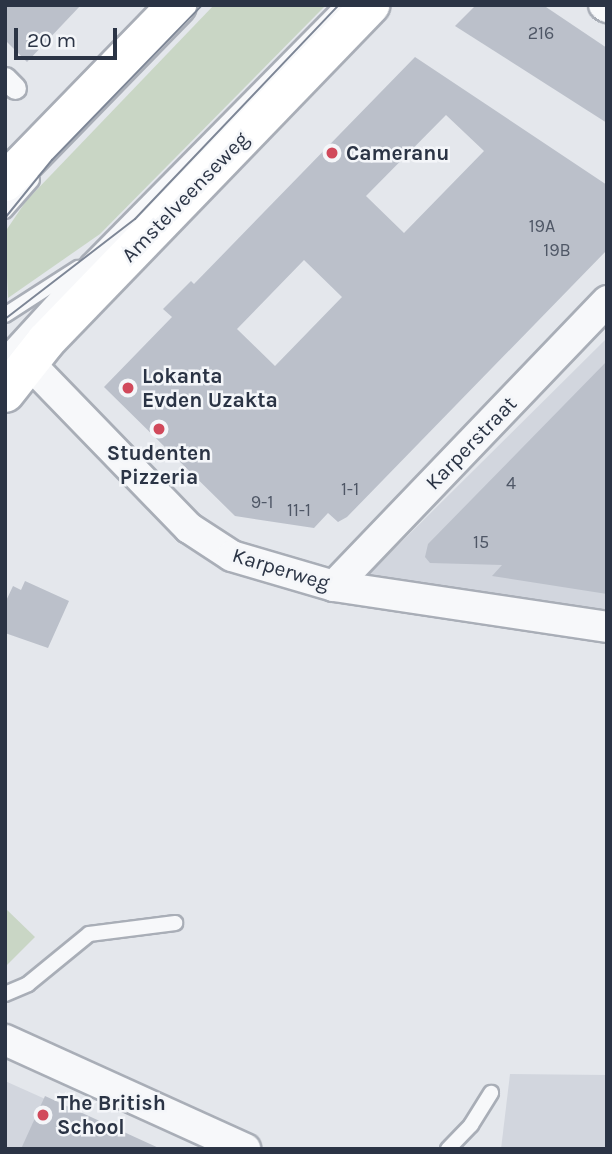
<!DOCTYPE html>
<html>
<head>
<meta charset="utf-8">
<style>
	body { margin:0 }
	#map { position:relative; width:612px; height:1154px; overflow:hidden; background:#e4e7ec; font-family:Karla,sans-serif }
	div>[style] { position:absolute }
	.built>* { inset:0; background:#d2d6de }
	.green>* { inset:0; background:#c9d6c5 }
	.building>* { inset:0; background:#bbc0ca }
	.roads { filter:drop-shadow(2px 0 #a9aeb7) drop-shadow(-2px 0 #a9aeb7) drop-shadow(0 2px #a9aeb7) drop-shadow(0 -2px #a9aeb7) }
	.service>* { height:14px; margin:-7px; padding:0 7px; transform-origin:7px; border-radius:7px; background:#f7f8fa }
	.pedestrian>* { height:21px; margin:-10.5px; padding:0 10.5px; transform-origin:10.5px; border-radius:10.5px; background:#f7f8fa }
	.minor>* { height:30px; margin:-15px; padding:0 15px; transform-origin:15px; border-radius:15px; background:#f7f8fa }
	.secondary>* { height:38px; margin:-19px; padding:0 19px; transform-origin:19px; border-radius:19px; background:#fff }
	.tram>* { height:2px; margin:-1px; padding:0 1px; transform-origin:1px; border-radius:1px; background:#7d8696 }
	.dots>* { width:19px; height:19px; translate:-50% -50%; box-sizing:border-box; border:4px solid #f4f6f9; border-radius:50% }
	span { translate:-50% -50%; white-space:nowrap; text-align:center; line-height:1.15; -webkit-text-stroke:5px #f4f6f9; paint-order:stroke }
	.number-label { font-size:18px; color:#4f5766 }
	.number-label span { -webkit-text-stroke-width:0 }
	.poi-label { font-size:21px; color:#2b3445; font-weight:700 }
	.left { translate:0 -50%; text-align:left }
	.street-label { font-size:21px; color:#2b3445 }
	.frame { position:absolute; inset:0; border:7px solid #2b3445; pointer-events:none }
	.scale { position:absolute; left:14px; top:28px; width:103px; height:32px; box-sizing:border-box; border:4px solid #2b3445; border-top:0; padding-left:9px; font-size:21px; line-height:24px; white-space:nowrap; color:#2b3445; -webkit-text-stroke:5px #f4f6f9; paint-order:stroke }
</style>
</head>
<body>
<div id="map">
	<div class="built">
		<i style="clip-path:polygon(607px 338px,607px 625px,350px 593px)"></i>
		<i style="clip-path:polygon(510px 1074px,607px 1075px,607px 1149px,501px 1149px)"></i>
		<i style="clip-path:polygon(5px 1081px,157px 1149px,5px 1149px)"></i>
	</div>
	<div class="green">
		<i style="clip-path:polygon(214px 5px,326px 5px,100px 234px,8px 298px,5px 232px,26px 201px)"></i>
		<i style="clip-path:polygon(5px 908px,35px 937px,7px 965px,5px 964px)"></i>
	</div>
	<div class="building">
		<i style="clip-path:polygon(5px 5px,81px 5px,27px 62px,5px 40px)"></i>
		<i style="clip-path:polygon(476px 5px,543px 5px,607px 48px,607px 123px,455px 26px)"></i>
		<i style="clip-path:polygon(evenodd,415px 57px,607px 185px,607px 250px,347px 517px,338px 522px,328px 513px,314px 528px,235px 516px,104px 387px,172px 317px,163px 309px,191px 281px,194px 284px,415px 57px,446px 115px,484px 151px,404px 233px,366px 196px,446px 115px,415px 57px,304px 260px,342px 297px,275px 366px,237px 329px,304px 260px)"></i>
		<i style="clip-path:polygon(607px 361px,607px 594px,492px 576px,502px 565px,430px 563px,425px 557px,428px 544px)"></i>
		<i style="clip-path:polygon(25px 581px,69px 601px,48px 648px,5px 633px,5px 603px,13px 586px,21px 590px)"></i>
		<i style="clip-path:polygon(45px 1096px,161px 1149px,21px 1149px)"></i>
	</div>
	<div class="roads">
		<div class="service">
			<i style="left:5px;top:211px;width:41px;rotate:-48.9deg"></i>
			<i style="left:5px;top:315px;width:87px;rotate:-32.8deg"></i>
			<i style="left:5px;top:354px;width:125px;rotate:-47.6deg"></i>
			<i style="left:89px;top:262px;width:361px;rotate:-45.4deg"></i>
			<i style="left:5px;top:994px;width:25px;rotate:-23deg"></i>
			<i style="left:28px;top:984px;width:79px;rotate:-39.3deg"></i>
			<i style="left:89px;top:934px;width:87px;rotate:-7.3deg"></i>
			<i style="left:448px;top:1149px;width:33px;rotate:-46deg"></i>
			<i style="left:471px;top:1125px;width:38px;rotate:-58deg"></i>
		</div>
		<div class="pedestrian">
			<i style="left:5px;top:78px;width:14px;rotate:45deg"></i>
		</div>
		<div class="minor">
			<i style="left:604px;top:5px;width:4px;rotate:34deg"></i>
			<i style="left:29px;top:363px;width:230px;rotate:45.9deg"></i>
			<i style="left:189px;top:528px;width:51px;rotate:33.1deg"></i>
			<i style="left:232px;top:556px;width:106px;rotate:16.4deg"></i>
			<i style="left:334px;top:586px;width:276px;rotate:8.5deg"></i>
			<i style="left:334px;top:586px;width:395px;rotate:-46.2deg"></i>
			<i style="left:5px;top:1040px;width:264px;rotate:24.4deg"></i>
		</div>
		<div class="secondary">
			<i style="left:5px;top:182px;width:247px;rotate:-45.8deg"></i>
			<i style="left:5px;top:393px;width:66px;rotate:-51.7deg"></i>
			<i style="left:46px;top:341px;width:467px;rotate:-46deg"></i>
		</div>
	</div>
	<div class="tram">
		<i style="left:5px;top:218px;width:75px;rotate:-51deg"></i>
		<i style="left:52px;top:160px;width:216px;rotate:-45.9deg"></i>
		<i style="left:5px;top:319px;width:164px;rotate:-37.6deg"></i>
		<i style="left:135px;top:219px;width:296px;rotate:-46.4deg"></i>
	</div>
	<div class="dots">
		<i style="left:332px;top:153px;background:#d1495b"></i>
		<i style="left:128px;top:388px;background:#d1495b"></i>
		<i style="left:159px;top:429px;background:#d1495b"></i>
		<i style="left:43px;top:1115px;background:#d1495b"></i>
	</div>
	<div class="number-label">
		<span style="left:541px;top:33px">216</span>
		<span style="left:542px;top:226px">19A</span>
		<span style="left:557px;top:250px">19B</span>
		<span style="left:511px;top:483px">4</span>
		<span style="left:350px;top:489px">1-1</span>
		<span style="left:262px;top:502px">9-1</span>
		<span style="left:299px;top:510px">11-1</span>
		<span style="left:481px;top:542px">15</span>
	</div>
	<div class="poi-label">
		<span class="left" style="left:346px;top:153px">Cameranu</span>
		<span class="left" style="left:142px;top:388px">Lokanta<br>Evden Uzakta</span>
		<span style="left:159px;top:465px">Studenten<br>Pizzeria</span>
		<span class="left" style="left:57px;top:1115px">The British<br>School</span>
	</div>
	<div class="street-label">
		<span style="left:185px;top:197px;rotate:-46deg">Amstelveenseweg</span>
		<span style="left:471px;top:443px;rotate:-46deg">Karperstraat</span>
		<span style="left:281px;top:569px;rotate:17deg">Karperweg</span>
	</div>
	<div class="frame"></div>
	<div class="scale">20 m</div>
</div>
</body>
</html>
